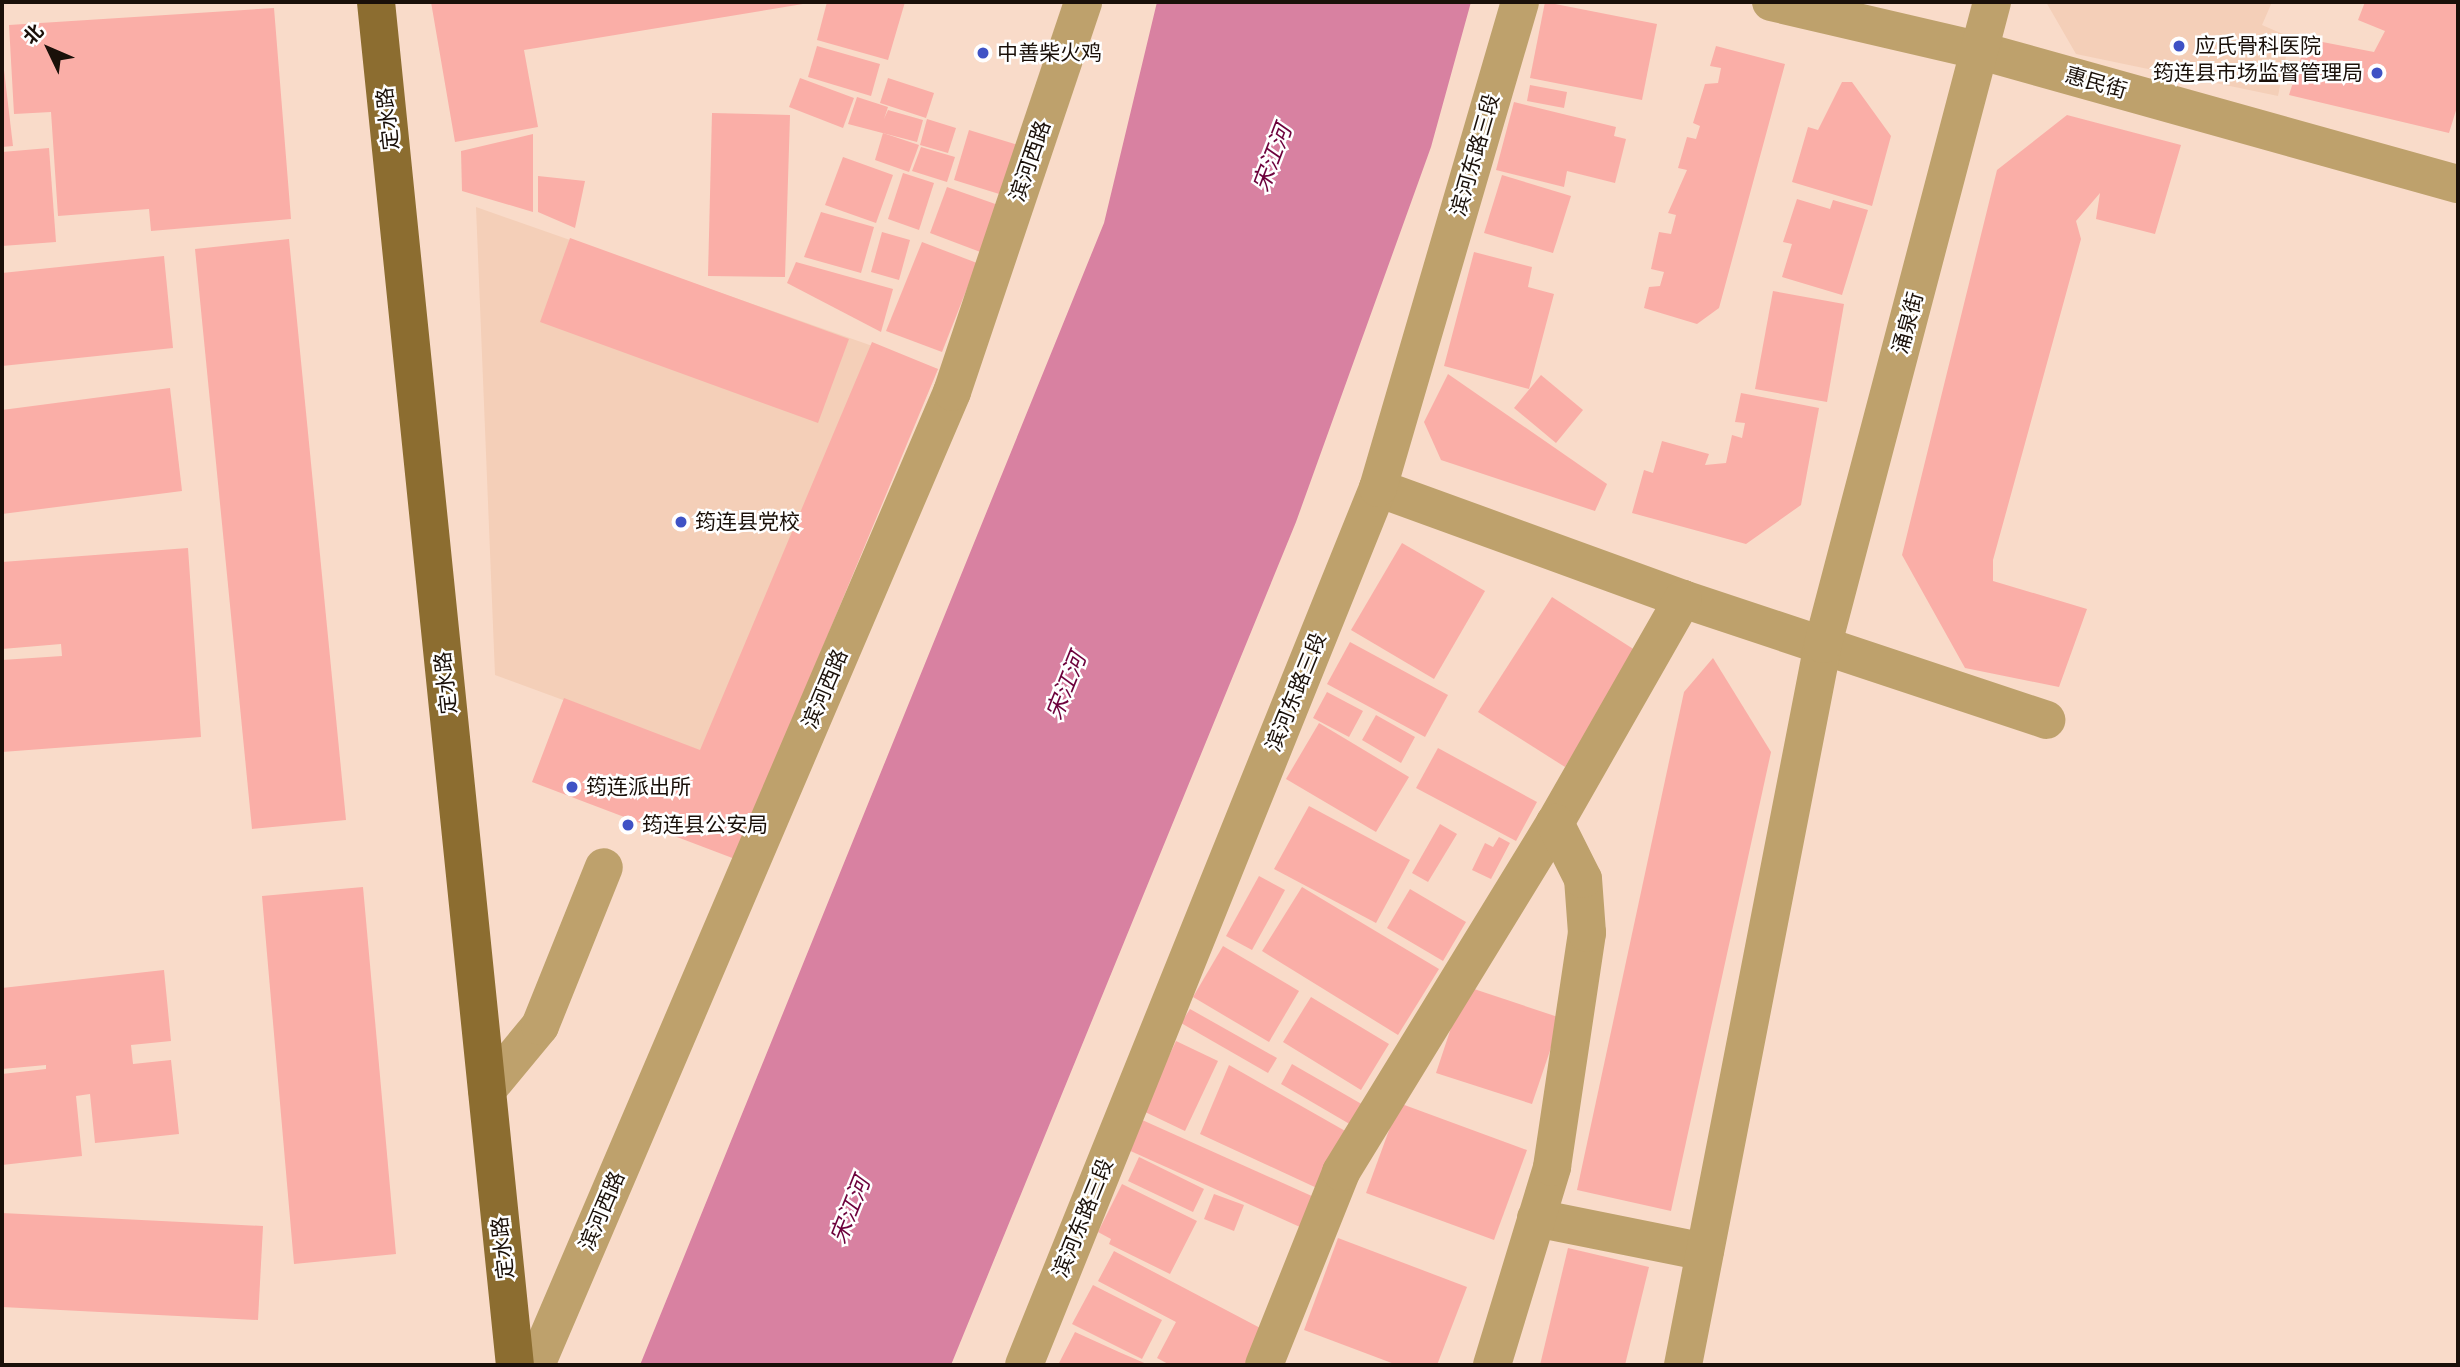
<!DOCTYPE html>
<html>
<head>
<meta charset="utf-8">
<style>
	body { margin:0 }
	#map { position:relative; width:2460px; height:1367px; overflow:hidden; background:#f9dbc9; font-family:Helvetica,"Noto Sans SC",sans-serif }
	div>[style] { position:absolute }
	.built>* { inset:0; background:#f4cfb8 }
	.water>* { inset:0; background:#d881a1 }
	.building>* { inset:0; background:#faaea7 }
	.minor>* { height:38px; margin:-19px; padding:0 19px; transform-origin:19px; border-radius:19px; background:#bea16c }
	.major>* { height:38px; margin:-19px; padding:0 19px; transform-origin:19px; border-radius:19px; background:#8c6d30 }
	.dots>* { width:19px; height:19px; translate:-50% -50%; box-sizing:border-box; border:4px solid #fff; border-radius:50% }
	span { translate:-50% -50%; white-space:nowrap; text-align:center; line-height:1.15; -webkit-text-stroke:5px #fff; paint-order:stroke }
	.poi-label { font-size:21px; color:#1a1009 }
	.left { translate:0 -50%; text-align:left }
	.right { translate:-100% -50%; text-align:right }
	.street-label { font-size:21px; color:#1a1009 }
	.water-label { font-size:23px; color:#6c003b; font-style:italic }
	.frame { position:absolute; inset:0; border:4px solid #1a1009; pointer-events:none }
	.north { position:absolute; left:14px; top:14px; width:70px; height:70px; -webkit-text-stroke:5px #fff; paint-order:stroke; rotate:314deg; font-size:19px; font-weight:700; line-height:28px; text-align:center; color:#1a1009 }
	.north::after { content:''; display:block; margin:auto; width:24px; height:32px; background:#1a1009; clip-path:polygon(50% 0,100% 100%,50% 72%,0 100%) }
</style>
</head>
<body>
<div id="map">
	<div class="built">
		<i style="clip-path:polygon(2046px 2px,2272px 2px,2262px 25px,2290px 37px,2278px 96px,2076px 54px)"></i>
		<i style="clip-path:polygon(476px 207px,938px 369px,767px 775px,495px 675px)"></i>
	</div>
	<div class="water">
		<i style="clip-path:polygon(1157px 2px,1471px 2px,1431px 147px,1296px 522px,951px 1365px,640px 1365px,1104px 223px)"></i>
	</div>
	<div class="building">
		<i style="clip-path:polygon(431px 2px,809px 2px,809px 3px,524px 50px,538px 127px,455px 142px)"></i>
		<i style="clip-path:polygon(827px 2px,905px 2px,888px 60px,817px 40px)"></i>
		<i style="clip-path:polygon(1545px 2px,1657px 24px,1642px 100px,1530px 78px)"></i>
		<i style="clip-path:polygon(2365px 2px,2458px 2px,2458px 104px,2449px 133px,2289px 95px,2307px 39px,2374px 52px,2385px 31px,2358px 20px)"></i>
		<i style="clip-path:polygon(274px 8px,291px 219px,151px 231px,149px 209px,58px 216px,51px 112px,14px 114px,9px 25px)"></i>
		<i style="clip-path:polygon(817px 46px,880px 64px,871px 96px,808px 77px)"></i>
		<i style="clip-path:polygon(1716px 46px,1785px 64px,1719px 308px,1697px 324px,1644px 308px,1649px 287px,1660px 286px,1664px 272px,1651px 269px,1659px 232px,1671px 234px,1676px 215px,1668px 213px,1687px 170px,1678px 168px,1687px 137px,1696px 139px,1700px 126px,1693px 123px,1705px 84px,1718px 83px,1721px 68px,1710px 66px)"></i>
		<i style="clip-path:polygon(2px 53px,13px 146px,2px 147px)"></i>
		<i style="clip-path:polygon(800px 78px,854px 98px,843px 128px,789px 107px)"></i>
		<i style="clip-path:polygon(888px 78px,934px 93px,926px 118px,880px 103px)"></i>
		<i style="clip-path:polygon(1842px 82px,1852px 82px,1891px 136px,1872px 206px,1792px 182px,1808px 127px,1818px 130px)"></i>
		<i style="clip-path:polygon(1530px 85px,1567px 92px,1564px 108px,1527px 101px)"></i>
		<i style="clip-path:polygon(857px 97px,888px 107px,884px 119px,888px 110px,923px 120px,917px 142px,848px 124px)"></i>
		<i style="clip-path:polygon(1514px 102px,1616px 127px,1614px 136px,1626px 139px,1615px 183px,1567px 171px,1564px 187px,1496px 170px)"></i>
		<i style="clip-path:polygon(712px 113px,790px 115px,785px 277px,708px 276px)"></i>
		<i style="clip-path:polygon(2067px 115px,2181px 145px,2155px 234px,2096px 219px,2100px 193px,2076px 221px,2081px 239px,1993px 560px,1993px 581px,2087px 609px,2059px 687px,1965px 668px,1902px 555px,1997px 170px)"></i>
		<i style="clip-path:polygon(927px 119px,956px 128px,948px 153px,920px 145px)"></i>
		<i style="clip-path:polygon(969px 130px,1025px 147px,1009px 197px,954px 180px)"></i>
		<i style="clip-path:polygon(883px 133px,919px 145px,909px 172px,875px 160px)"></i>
		<i style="clip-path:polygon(533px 134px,533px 212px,462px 191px,461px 151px)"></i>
		<i style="clip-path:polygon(921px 147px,955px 157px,947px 182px,912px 171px)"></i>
		<i style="clip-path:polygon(49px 148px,56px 242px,2px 246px,2px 152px)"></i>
		<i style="clip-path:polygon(843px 157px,893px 175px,876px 223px,825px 205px)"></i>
		<i style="clip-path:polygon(903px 173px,934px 183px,919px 230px,888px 219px)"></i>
		<i style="clip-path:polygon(1502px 175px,1571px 196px,1553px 253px,1484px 233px)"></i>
		<i style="clip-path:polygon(538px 176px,585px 181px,575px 228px,538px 212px)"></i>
		<i style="clip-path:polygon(947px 187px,1001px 206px,983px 253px,930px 233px)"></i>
		<i style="clip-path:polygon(1797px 199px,1830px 209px,1833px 200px,1868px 210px,1842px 295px,1782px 277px,1792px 244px,1783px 242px)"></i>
		<i style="clip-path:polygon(821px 212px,874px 227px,861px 273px,804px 257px)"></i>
		<i style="clip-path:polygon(882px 232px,910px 240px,899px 280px,871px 272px)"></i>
		<i style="clip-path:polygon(570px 238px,849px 339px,818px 423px,540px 322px)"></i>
		<i style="clip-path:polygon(289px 239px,346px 820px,252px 829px,195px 249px)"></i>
		<i style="clip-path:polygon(922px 242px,977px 263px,942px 352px,886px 331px)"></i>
		<i style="clip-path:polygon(1474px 252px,1532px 267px,1528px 287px,1554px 294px,1529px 389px,1444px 366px)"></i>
		<i style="clip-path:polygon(164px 256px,173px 348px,2px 366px,2px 273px)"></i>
		<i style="clip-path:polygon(796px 262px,893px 289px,881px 332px,787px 283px)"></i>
		<i style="clip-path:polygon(1773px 291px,1844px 304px,1827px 402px,1755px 389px)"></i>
		<i style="clip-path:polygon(872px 342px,938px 369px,735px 859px,532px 782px,564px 698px,700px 750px)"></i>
		<i style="clip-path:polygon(1448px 374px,1607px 484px,1595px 511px,1441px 460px,1424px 422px)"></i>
		<i style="clip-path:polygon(1541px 375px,1583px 410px,1556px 443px,1514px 408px)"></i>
		<i style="clip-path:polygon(170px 388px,182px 491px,2px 514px,2px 410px)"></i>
		<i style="clip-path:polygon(1741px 393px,1819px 408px,1801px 505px,1746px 544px,1632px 513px,1644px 470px,1653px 473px,1662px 441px,1709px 454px,1705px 465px,1726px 463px,1732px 435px,1742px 438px,1745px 423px,1735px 422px)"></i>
		<i style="clip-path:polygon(1402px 543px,1485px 591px,1434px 679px,1351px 630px)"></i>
		<i style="clip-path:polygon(188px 548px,201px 737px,2px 752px,2px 660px,62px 656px,61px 644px,2px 649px,2px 562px)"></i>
		<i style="clip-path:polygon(1552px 597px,1638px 652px,1565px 767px,1478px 712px)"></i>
		<i style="clip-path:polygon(1350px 642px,1448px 695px,1425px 737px,1327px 684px)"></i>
		<i style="clip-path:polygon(1713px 658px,1771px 752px,1671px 1211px,1577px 1190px,1684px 692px)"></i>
		<i style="clip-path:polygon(1327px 692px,1363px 711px,1349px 737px,1313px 718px)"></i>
		<i style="clip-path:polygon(1376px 715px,1415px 737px,1401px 763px,1362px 740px)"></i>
		<i style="clip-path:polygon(1319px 723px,1409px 777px,1376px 832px,1286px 779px)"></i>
		<i style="clip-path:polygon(1438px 748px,1537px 802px,1516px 841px,1416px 788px)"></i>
		<i style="clip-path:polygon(1309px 806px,1410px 860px,1376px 923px,1274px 869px)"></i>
		<i style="clip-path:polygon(1440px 824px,1457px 834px,1428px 882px,1412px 873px)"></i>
		<i style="clip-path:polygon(1499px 837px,1510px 843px,1491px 879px,1472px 870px,1485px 843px,1493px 847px)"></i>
		<i style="clip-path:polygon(1259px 876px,1285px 890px,1252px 950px,1226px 936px)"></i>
		<i style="clip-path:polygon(363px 887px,396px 1254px,294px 1264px,262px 896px)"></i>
		<i style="clip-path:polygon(1302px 887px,1439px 969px,1398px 1035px,1262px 951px)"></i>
		<i style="clip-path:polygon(1410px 889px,1466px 922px,1443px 961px,1387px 928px)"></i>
		<i style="clip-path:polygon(1223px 946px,1299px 991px,1269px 1042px,1193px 997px)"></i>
		<i style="clip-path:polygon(164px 970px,171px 1041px,131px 1045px,133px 1064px,171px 1060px,179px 1134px,95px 1143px,90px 1094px,76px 1096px,82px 1156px,2px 1165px,2px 1074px,46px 1069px,46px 1065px,2px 1069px,2px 988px)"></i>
		<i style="clip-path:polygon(1465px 986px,1561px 1018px,1532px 1104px,1436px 1073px)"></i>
		<i style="clip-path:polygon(1311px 997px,1389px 1044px,1361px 1090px,1283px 1042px)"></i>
		<i style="clip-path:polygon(1190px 1009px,1277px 1058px,1268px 1073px,1181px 1023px)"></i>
		<i style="clip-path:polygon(1176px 1041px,1218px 1061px,1185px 1131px,1143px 1111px)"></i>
		<i style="clip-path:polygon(1292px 1064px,1365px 1106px,1353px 1126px,1281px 1084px)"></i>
		<i style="clip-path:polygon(1229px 1065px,1347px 1132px,1319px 1189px,1200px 1134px)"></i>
		<i style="clip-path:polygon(1399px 1103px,1527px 1150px,1494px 1240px,1366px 1193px)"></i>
		<i style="clip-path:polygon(1140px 1119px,1314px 1197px,1300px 1227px,1126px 1149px)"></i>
		<i style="clip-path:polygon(1139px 1157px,1204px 1189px,1193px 1212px,1128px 1181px)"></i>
		<i style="clip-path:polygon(1122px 1184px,1197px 1221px,1170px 1274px,1109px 1244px,1111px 1239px,1098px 1232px)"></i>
		<i style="clip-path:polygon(1214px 1194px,1244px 1205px,1234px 1231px,1204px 1219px)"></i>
		<i style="clip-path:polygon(2px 1213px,263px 1226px,258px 1320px,2px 1307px)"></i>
		<i style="clip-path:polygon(1338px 1238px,1467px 1287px,1437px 1365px,1397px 1365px,1304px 1330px)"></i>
		<i style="clip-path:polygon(1568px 1248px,1649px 1267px,1625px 1365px,1540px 1365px)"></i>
		<i style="clip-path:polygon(1114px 1251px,1264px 1330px,1246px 1365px,1170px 1365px,1157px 1358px,1176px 1322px,1098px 1281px)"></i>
		<i style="clip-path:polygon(1093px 1285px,1162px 1320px,1142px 1359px,1072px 1324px)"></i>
		<i style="clip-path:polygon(1075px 1332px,1119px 1352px,1149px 1365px,1058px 1365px)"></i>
	</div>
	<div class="minor">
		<i style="left:1771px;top:2px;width:216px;rotate:13.1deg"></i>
		<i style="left:1981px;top:51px;width:495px;rotate:15.6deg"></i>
		<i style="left:1378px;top:488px;width:325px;rotate:20deg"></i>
		<i style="left:1683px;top:599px;width:383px;rotate:18.4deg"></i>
		<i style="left:487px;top:1090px;width:83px;rotate:-50.4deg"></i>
		<i style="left:540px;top:1026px;width:171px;rotate:-68.1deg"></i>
		<i style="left:1536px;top:1218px;width:172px;rotate:11.4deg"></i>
		<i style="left:536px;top:1365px;width:1058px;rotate:-66.85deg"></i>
		<i style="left:952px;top:392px;width:411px;rotate:-71.4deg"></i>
		<i style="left:1024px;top:1365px;width:946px;rotate:-68.02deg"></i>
		<i style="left:1378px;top:488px;width:506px;rotate:-73.71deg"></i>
		<i style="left:1264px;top:1365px;width:208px;rotate:-68.2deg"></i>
		<i style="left:1341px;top:1172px;width:409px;rotate:-58.5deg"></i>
		<i style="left:1555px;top:823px;width:258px;rotate:-60.3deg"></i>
		<i style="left:1492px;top:1365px;width:207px;rotate:-73.1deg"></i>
		<i style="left:1552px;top:1167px;width:237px;rotate:-81.5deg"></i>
		<i style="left:1587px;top:933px;width:54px;rotate:-94.2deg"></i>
		<i style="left:1583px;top:879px;width:63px;rotate:-116.6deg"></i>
		<i style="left:1683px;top:1365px;width:734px;rotate:-79.01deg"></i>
		<i style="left:1823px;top:644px;width:664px;rotate:-75.25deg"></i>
	</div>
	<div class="major">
		<i style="left:376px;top:2px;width:1370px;rotate:84.18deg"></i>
	</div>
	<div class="dots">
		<i style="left:2179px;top:46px;background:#3f52c5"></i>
		<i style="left:983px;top:53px;background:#3f52c5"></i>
		<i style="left:2377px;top:73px;background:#3f52c5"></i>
		<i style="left:681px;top:522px;background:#3f52c5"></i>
		<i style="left:572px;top:787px;background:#3f52c5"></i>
		<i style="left:628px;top:825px;background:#3f52c5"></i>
	</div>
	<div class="poi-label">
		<span class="left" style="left:2195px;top:46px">应氏骨科医院</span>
		<span class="left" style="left:997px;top:53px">中善柴火鸡</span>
		<span class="right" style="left:2363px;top:73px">筠连县市场监督管理局</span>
		<span class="left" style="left:695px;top:522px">筠连县党校</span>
		<span class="left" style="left:586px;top:787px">筠连派出所</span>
		<span class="left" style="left:642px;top:825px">筠连县公安局</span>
	</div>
	<div class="street-label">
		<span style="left:2096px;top:83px;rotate:16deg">惠民街</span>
		<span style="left:388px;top:119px;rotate:-96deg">定水路</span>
		<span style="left:1475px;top:155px;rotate:-74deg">滨河东路三段</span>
		<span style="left:1030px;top:161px;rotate:-71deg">滨河西路</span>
		<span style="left:1908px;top:323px;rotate:-75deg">涌泉街</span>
		<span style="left:446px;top:683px;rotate:-96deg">定水路</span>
		<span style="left:825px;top:689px;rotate:-67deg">滨河西路</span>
		<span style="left:1296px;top:692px;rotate:-68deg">滨河东路三段</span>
		<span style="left:602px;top:1211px;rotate:-67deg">滨河西路</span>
		<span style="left:1083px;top:1218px;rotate:-68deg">滨河东路三段</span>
		<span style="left:503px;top:1248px;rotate:-96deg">定水路</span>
	</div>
	<div class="water-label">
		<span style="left:1272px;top:158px;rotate:-69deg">宋江河</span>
		<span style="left:1066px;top:686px;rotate:-68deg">宋江河</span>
		<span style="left:850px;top:1210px;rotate:-68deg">宋江河</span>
	</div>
	<div class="frame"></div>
	<div class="north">北</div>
</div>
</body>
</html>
